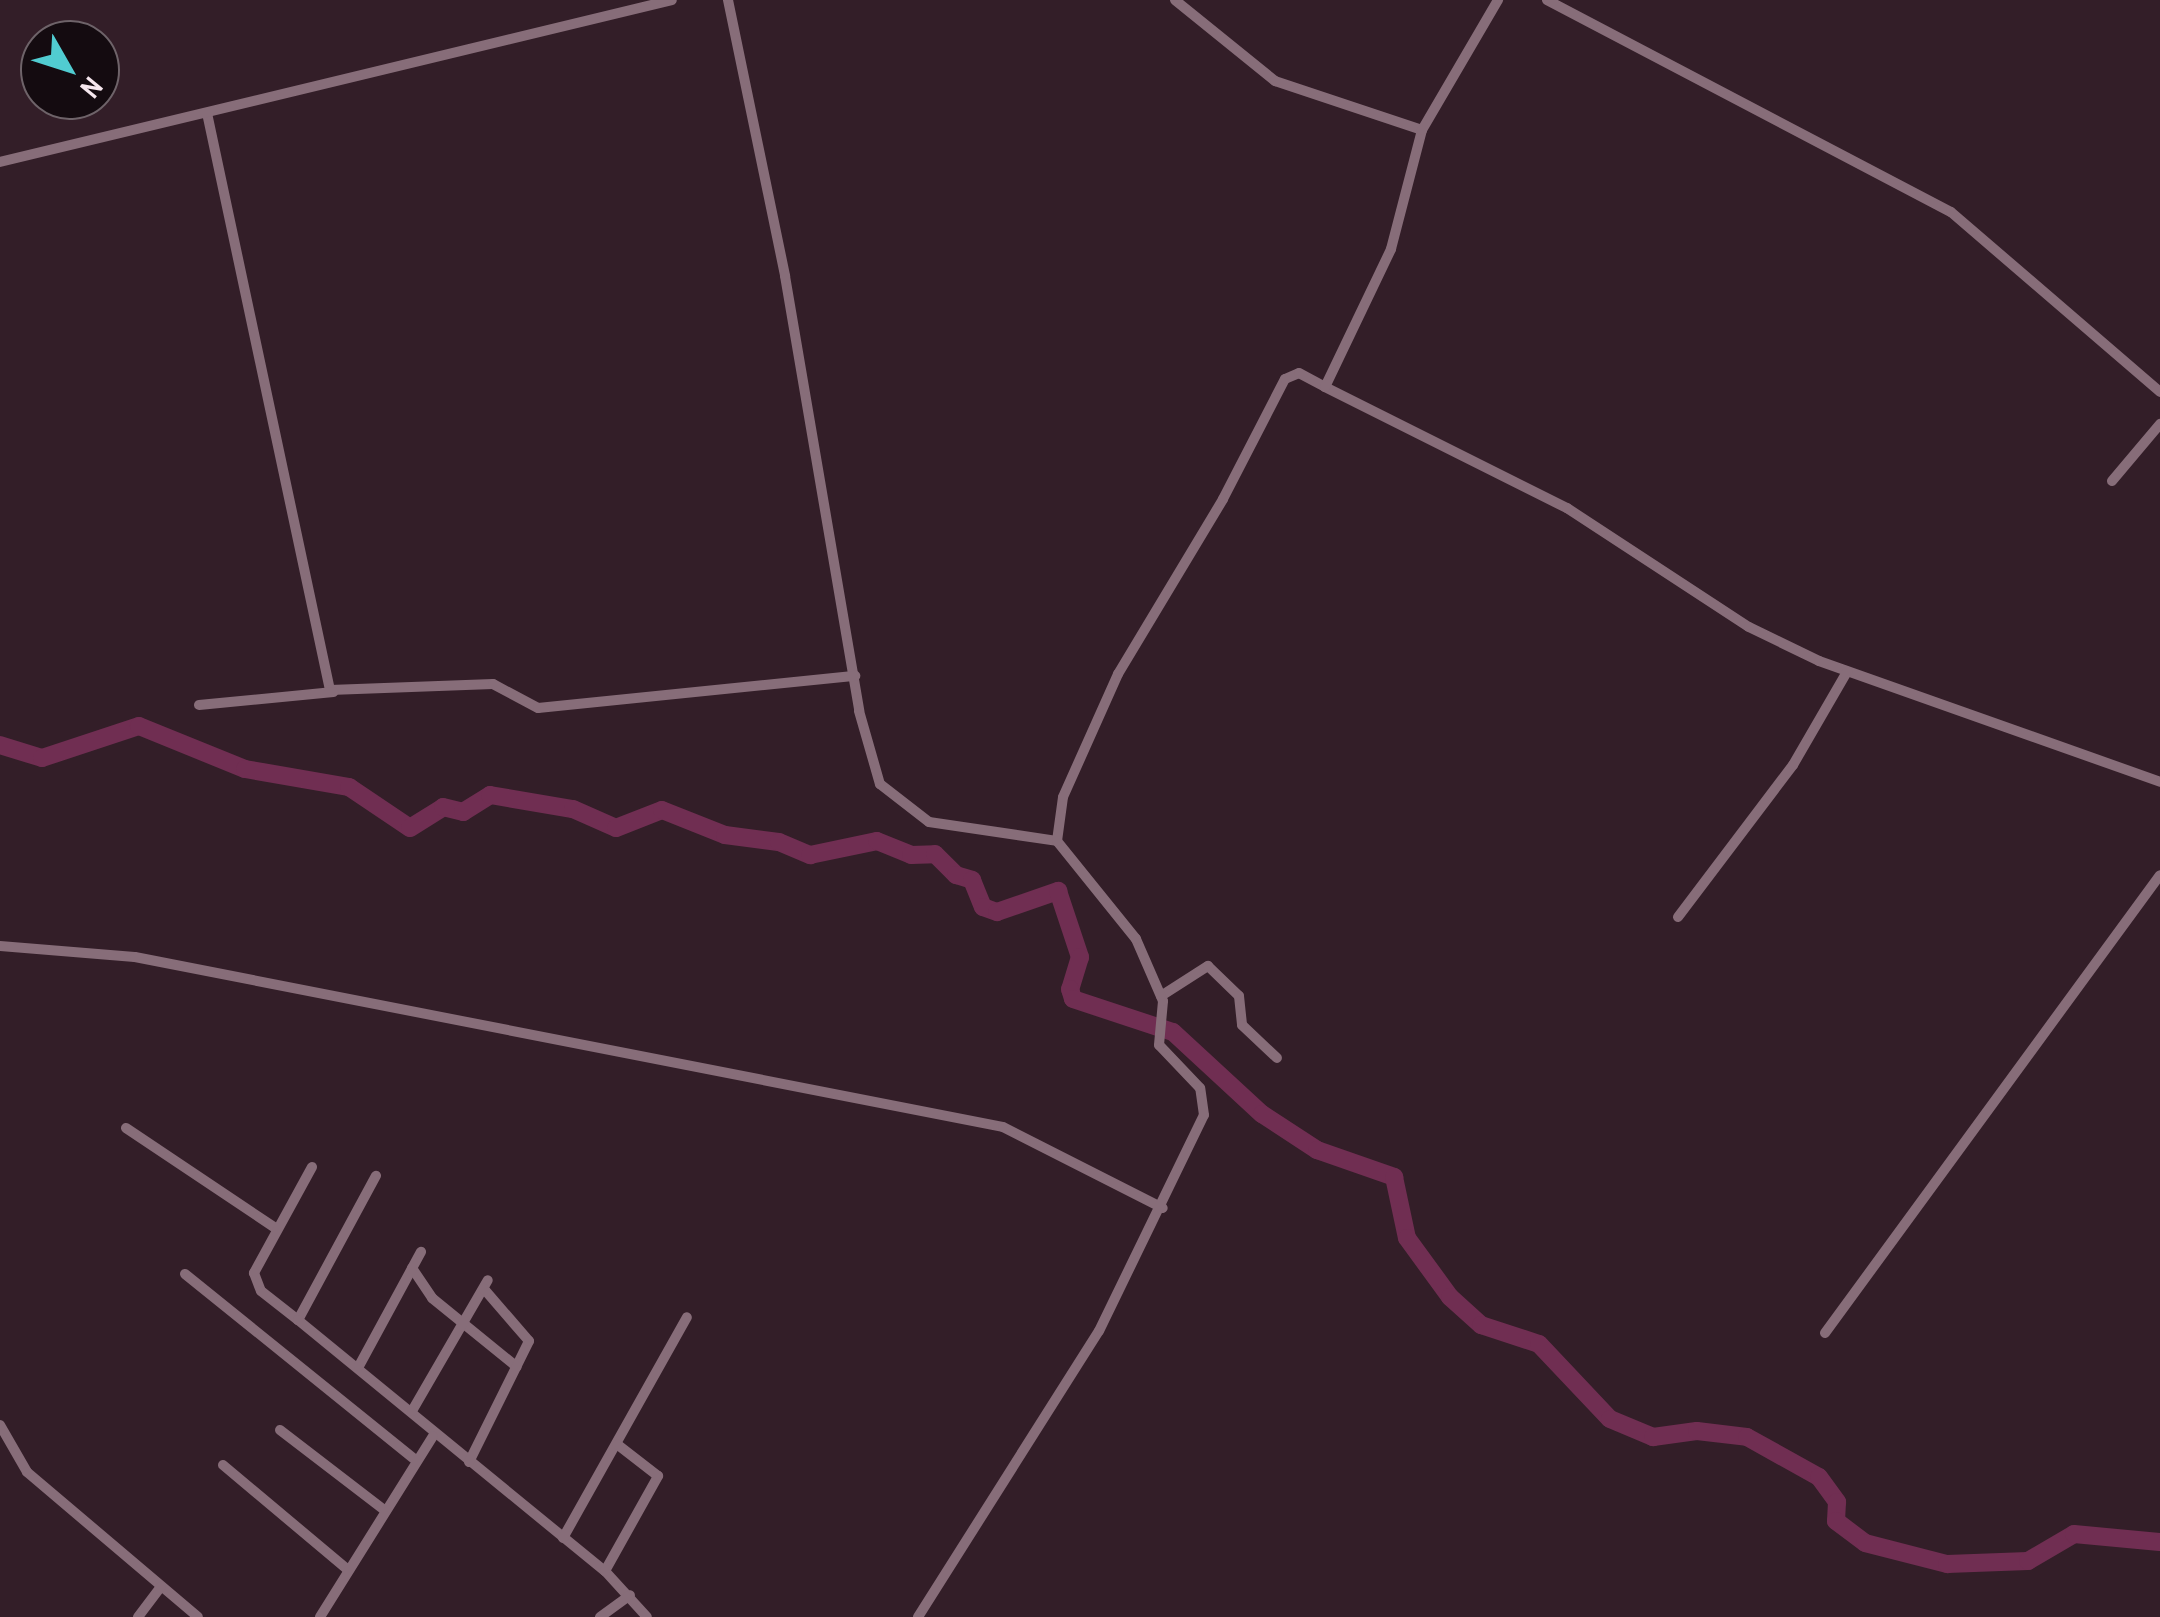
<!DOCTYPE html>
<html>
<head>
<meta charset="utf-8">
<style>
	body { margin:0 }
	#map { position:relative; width:2160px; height:1617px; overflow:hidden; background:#331e28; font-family:"Archivo Narrow",sans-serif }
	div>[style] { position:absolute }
	.river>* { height:18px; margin:-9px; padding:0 9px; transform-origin:9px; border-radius:9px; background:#702e52 }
	.minor>* { height:10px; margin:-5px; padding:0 5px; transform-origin:5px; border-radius:5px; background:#876d79 }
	span { translate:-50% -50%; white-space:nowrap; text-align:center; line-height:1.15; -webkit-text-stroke:10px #140b10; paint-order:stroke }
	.north { position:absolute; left:20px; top:20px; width:100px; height:100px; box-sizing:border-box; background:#140b10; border:2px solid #6e6369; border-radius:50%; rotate:129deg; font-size:28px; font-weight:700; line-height:40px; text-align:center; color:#f6e7ee }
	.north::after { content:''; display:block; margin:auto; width:35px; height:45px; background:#51ccd1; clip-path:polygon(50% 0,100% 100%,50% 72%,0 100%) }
</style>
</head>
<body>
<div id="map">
	<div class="river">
		<i style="left:0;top:745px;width:44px;rotate:17.2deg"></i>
		<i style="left:42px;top:758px;width:102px;rotate:-18.3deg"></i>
		<i style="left:139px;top:726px;width:114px;rotate:22.1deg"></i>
		<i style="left:245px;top:769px;width:106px;rotate:9.8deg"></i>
		<i style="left:349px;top:787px;width:73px;rotate:33.9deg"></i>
		<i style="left:410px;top:828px;width:39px;rotate:-32deg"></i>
		<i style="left:443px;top:807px;width:21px;rotate:14deg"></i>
		<i style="left:463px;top:812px;width:32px;rotate:-32deg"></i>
		<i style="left:490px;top:795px;width:84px;rotate:9.6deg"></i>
		<i style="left:573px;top:809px;width:47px;rotate:23.8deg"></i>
		<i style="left:616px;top:828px;width:49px;rotate:-21.4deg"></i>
		<i style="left:662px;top:810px;width:68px;rotate:21.6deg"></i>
		<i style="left:725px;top:835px;width:54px;rotate:7.4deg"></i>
		<i style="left:779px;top:842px;width:34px;rotate:23deg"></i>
		<i style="left:810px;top:855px;width:68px;rotate:-11.8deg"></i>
		<i style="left:877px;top:841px;width:37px;rotate:22deg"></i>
		<i style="left:911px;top:855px;width:24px;rotate:-2deg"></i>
		<i style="left:935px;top:854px;width:30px;rotate:45deg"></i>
		<i style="left:956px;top:875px;width:17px;rotate:17deg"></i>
		<i style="left:972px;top:880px;width:29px;rotate:68deg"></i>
		<i style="left:983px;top:907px;width:15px;rotate:20deg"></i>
		<i style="left:997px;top:912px;width:65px;rotate:-19deg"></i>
		<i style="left:1058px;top:891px;width:70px;rotate:71.6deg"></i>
		<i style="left:1080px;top:957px;width:34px;rotate:107deg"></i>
		<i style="left:1070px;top:989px;width:10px;rotate:73deg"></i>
		<i style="left:1073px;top:999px;width:105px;rotate:18.3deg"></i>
		<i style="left:1173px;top:1032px;width:121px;rotate:42.7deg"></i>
		<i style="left:1262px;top:1114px;width:66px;rotate:33.2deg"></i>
		<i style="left:1317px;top:1150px;width:82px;rotate:19.3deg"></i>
		<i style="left:1394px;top:1177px;width:62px;rotate:78deg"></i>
		<i style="left:1407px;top:1238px;width:73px;rotate:53.9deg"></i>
		<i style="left:1450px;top:1297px;width:42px;rotate:42.1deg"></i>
		<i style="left:1481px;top:1325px;width:61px;rotate:18.1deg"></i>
		<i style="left:1539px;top:1344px;width:103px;rotate:46.6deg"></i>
		<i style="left:1610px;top:1419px;width:47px;rotate:22.7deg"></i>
		<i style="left:1653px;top:1437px;width:44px;rotate:-7.8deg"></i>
		<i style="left:1697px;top:1431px;width:50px;rotate:6.8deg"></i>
		<i style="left:1747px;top:1437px;width:82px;rotate:29.1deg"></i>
		<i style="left:1819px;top:1477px;width:31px;rotate:54deg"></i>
		<i style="left:1837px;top:1502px;width:19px;rotate:93deg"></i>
		<i style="left:1836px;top:1521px;width:36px;rotate:37deg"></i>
		<i style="left:1865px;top:1543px;width:85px;rotate:14.4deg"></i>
		<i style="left:1947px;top:1564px;width:81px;rotate:-2.1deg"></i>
		<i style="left:2028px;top:1561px;width:53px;rotate:-30.4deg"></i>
		<i style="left:2074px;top:1534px;width:86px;rotate:5.3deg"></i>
	</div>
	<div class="minor">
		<i style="left:728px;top:0;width:282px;rotate:78.3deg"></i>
		<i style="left:785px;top:276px;width:441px;rotate:80.3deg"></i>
		<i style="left:859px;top:711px;width:76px;rotate:74deg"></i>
		<i style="left:880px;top:784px;width:62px;rotate:37.8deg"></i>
		<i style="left:929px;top:822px;width:129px;rotate:8.4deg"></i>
		<i style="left:1175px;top:0;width:129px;rotate:39deg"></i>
		<i style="left:1275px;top:81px;width:155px;rotate:18.4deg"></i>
		<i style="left:1547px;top:0;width:456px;rotate:27.7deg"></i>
		<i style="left:1951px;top:212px;width:276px;rotate:40.7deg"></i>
		<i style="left:207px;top:113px;width:590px;rotate:77.97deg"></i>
		<i style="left:330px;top:690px;width:163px;rotate:-2.1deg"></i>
		<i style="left:493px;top:684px;width:51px;rotate:28.1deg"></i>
		<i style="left:538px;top:708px;width:319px;rotate:-5.8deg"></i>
		<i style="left:0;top:162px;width:691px;rotate:-13.55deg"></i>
		<i style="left:1325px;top:387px;width:271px;rotate:26.6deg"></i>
		<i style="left:1567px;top:508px;width:217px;rotate:33.2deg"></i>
		<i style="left:1749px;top:627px;width:78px;rotate:25.9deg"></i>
		<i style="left:1819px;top:661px;width:362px;rotate:19.5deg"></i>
		<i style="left:2112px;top:481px;width:75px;rotate:-49.9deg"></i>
		<i style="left:199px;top:705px;width:135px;rotate:-5.5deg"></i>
		<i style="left:1678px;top:917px;width:191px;rotate:-52.9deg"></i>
		<i style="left:1793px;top:765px;width:108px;rotate:-59.9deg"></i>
		<i style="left:0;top:946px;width:135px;rotate:4.7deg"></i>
		<i style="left:135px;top:957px;width:884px;rotate:11.08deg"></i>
		<i style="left:1003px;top:1127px;width:179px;rotate:26.9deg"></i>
		<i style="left:1161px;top:996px;width:56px;rotate:-32.6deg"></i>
		<i style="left:1208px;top:966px;width:43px;rotate:44.1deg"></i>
		<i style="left:1239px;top:996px;width:29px;rotate:84deg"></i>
		<i style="left:1242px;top:1025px;width:48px;rotate:43.3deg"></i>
		<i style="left:126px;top:1128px;width:182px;rotate:33.8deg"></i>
		<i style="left:312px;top:1167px;width:121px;rotate:118.7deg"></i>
		<i style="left:254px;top:1273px;width:19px;rotate:69deg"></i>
		<i style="left:261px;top:1291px;width:47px;rotate:38.1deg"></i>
		<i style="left:298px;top:1320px;width:164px;rotate:-61.6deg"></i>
		<i style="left:412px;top:1268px;width:36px;rotate:56deg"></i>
		<i style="left:432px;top:1298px;width:109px;rotate:39.1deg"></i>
		<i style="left:185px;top:1274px;width:293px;rotate:38.9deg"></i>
		<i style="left:298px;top:1320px;width:397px;rotate:39.3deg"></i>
		<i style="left:605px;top:1571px;width:62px;rotate:47.6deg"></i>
		<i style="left:1825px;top:1333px;width:567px;rotate:-53.82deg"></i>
		<i style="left:359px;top:1366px;width:130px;rotate:-61.5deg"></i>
		<i style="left:412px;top:1411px;width:151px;rotate:-59.9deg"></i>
		<i style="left:0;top:1425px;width:54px;rotate:60.1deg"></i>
		<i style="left:27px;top:1472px;width:224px;rotate:40.3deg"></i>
		<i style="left:280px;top:1430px;width:130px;rotate:37.5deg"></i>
		<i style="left:469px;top:1462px;width:135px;rotate:-63.6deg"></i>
		<i style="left:529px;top:1341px;width:69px;rotate:-130.9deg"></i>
		<i style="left:223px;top:1465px;width:162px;rotate:40deg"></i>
		<i style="left:563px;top:1538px;width:253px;rotate:-60.7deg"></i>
		<i style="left:605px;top:1571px;width:109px;rotate:-60.8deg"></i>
		<i style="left:658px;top:1476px;width:51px;rotate:-142.2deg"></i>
		<i style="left:138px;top:1617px;width:38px;rotate:-53deg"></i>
		<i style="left:320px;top:1617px;width:213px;rotate:-58deg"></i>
		<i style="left:600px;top:1617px;width:37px;rotate:-36deg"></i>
		<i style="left:918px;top:1617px;width:338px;rotate:-57.7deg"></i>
		<i style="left:1099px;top:1331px;width:240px;rotate:-64.1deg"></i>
		<i style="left:1204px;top:1115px;width:27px;rotate:-98deg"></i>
		<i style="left:1200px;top:1088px;width:59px;rotate:-133.6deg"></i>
		<i style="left:1159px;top:1045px;width:44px;rotate:-84.8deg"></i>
		<i style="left:1163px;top:1001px;width:68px;rotate:-113.5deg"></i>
		<i style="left:1136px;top:939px;width:126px;rotate:-128.9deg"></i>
		<i style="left:1057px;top:841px;width:44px;rotate:-82.2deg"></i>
		<i style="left:1063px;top:797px;width:135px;rotate:-65.9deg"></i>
		<i style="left:1118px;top:674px;width:204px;rotate:-59deg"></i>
		<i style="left:1223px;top:499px;width:135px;rotate:-62.7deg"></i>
		<i style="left:1285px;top:379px;width:15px;rotate:-23deg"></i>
		<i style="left:1299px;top:373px;width:30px;rotate:28deg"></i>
		<i style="left:1325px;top:387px;width:153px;rotate:-64.4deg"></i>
		<i style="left:1391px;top:249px;width:123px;rotate:-75.4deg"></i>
		<i style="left:1422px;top:130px;width:151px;rotate:-59.7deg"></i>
	</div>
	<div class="north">N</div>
</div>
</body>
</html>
